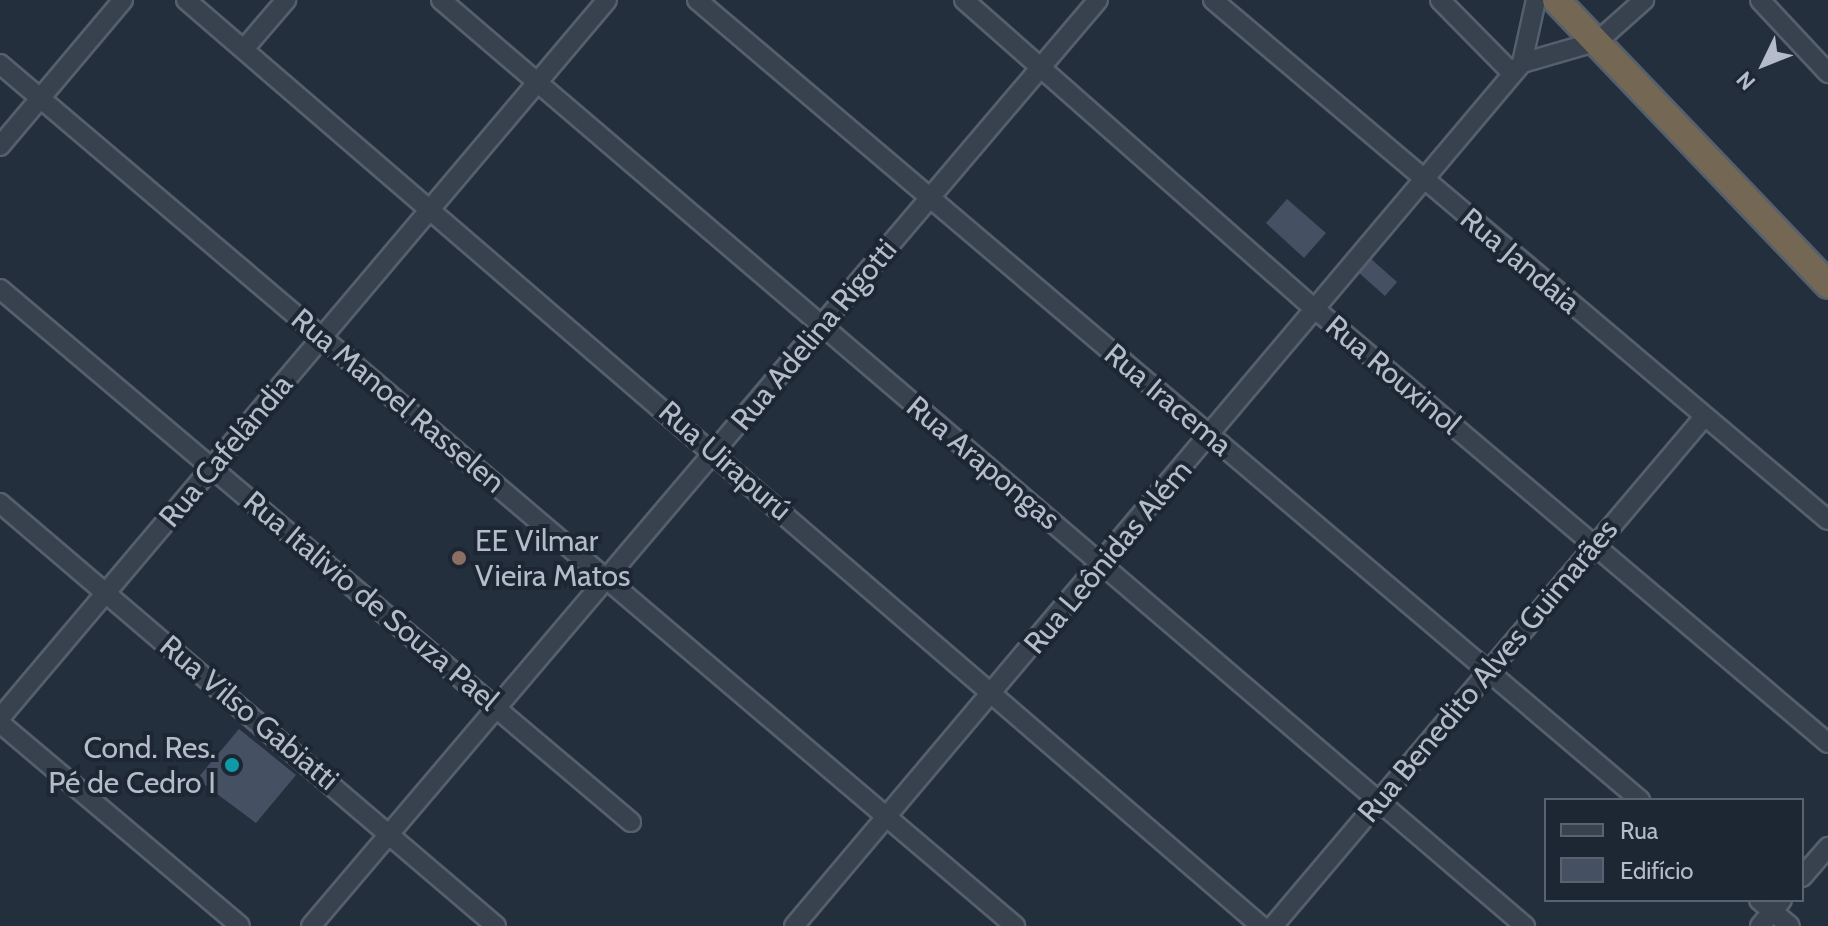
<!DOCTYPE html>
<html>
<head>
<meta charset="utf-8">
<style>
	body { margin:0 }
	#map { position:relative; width:1828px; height:926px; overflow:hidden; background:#242f3e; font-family:Cabin,sans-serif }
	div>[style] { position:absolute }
	.building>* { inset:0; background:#455162 }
	.roads { filter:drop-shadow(2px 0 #565f6c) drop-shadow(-2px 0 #565f6c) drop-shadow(0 2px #565f6c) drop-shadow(0 -2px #565f6c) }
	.minor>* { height:18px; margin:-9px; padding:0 9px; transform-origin:9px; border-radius:9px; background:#38414e }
	.highway>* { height:26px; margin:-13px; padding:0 13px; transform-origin:13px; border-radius:13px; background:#746855 }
	.dots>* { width:22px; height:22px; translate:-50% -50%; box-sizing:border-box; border:4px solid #1d2633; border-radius:50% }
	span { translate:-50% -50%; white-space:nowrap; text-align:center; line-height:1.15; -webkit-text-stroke:8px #1d2633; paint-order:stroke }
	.street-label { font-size:30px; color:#b4bcc9 }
	.poi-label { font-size:30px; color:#b4bcc9 }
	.left { translate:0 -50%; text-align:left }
	.right { translate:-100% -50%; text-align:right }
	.legend { position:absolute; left:1544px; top:798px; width:260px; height:104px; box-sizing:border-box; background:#1d2633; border:2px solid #59626f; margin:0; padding:10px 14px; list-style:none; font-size:24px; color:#b4bcc9 }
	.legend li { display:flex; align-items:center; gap:16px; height:40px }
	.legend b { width:40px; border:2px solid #59626f }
	.north { position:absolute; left:1724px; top:24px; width:80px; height:80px; -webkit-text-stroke:6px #1d2633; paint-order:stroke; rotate:227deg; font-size:22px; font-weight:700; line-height:32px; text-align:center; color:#b4bcc9 }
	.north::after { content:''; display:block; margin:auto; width:28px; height:36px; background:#b4bcc9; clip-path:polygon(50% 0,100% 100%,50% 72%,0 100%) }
</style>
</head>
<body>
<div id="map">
	<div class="building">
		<i style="clip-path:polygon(1287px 199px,1326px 233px,1304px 258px,1266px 223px)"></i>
		<i style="clip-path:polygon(1370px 258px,1397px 282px,1385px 296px,1358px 272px)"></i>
		<i style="clip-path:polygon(239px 729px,296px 775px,256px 823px,197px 779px)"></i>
	</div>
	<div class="roads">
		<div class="minor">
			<i style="left:186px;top:0;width:1419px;rotate:40.74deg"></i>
			<i style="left:441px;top:0;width:1426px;rotate:40.51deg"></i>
			<i style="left:697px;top:0;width:1237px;rotate:40.31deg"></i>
			<i style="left:964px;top:0;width:468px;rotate:41.4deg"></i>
			<i style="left:1315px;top:309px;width:672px;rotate:40.23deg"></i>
			<i style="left:1213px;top:0;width:805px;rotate:40.22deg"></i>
			<i style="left:1440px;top:0;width:103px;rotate:45.4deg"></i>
			<i style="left:1760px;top:0;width:100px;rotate:47deg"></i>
			<i style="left:244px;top:49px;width:65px;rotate:-49.4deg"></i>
			<i style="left:1522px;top:63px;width:65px;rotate:-77.5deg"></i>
			<i style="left:0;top:64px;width:1332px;rotate:40.34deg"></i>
			<i style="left:0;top:146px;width:191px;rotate:-49.9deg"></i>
			<i style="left:0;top:289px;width:826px;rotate:40.19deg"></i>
			<i style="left:0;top:503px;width:652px;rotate:40.46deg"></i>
			<i style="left:0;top:718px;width:940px;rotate:-49.79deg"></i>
			<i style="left:0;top:723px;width:314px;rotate:40.2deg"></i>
			<i style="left:1802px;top:877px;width:40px;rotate:-49deg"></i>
			<i style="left:1759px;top:900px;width:40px;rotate:40deg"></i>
			<i style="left:311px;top:926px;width:1215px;rotate:-49.64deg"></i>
			<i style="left:794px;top:926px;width:1129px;rotate:-49.85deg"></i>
			<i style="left:1522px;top:63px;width:79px;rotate:-16.1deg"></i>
			<i style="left:1598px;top:41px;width:62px;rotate:-41.7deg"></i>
			<i style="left:1273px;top:926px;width:667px;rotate:-49.74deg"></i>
			<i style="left:1760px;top:926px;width:34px;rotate:-50deg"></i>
		</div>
		<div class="highway">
			<i style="left:1556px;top:0;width:394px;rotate:46.3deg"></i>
		</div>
	</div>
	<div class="dots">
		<i style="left:459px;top:558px;background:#8d6e63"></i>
		<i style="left:232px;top:765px;background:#0f9aa8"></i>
	</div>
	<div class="street-label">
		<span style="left:1520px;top:261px;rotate:40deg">Rua Jandaia</span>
		<span style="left:814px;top:335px;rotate:-50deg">Rua Adelina Rigotti</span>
		<span style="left:1393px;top:375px;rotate:40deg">Rua Rouxinol</span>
		<span style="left:1168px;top:400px;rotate:40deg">Rua Iracema</span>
		<span style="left:398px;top:401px;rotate:40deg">Rua Manoel Rasselen</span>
		<span style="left:226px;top:451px;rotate:-50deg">Rua Cafelândia</span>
		<span style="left:725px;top:461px;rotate:41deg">Rua Uirapurú</span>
		<span style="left:983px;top:463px;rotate:40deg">Rua Arapongas</span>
		<span style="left:1108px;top:557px;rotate:-50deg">Rua Leônidas Além</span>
		<span style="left:371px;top:601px;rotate:40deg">Rua Italivio de Souza Pael</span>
		<span style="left:1488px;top:671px;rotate:-50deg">Rua Benedito Alves Guimarães</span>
		<span style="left:249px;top:713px;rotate:40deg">Rua Vilso Gabiatti</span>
	</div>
	<div class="poi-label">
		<span class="left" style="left:475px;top:558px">EE Vilmar<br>Vieira Matos</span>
		<span class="right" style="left:216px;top:765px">Cond. Res.<br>Pé de Cedro I</span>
	</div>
	<ul class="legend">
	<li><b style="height:10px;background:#38414e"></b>Rua</li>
	<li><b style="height:22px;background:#455162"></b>Edifício</li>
	</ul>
	<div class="north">N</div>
</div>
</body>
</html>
